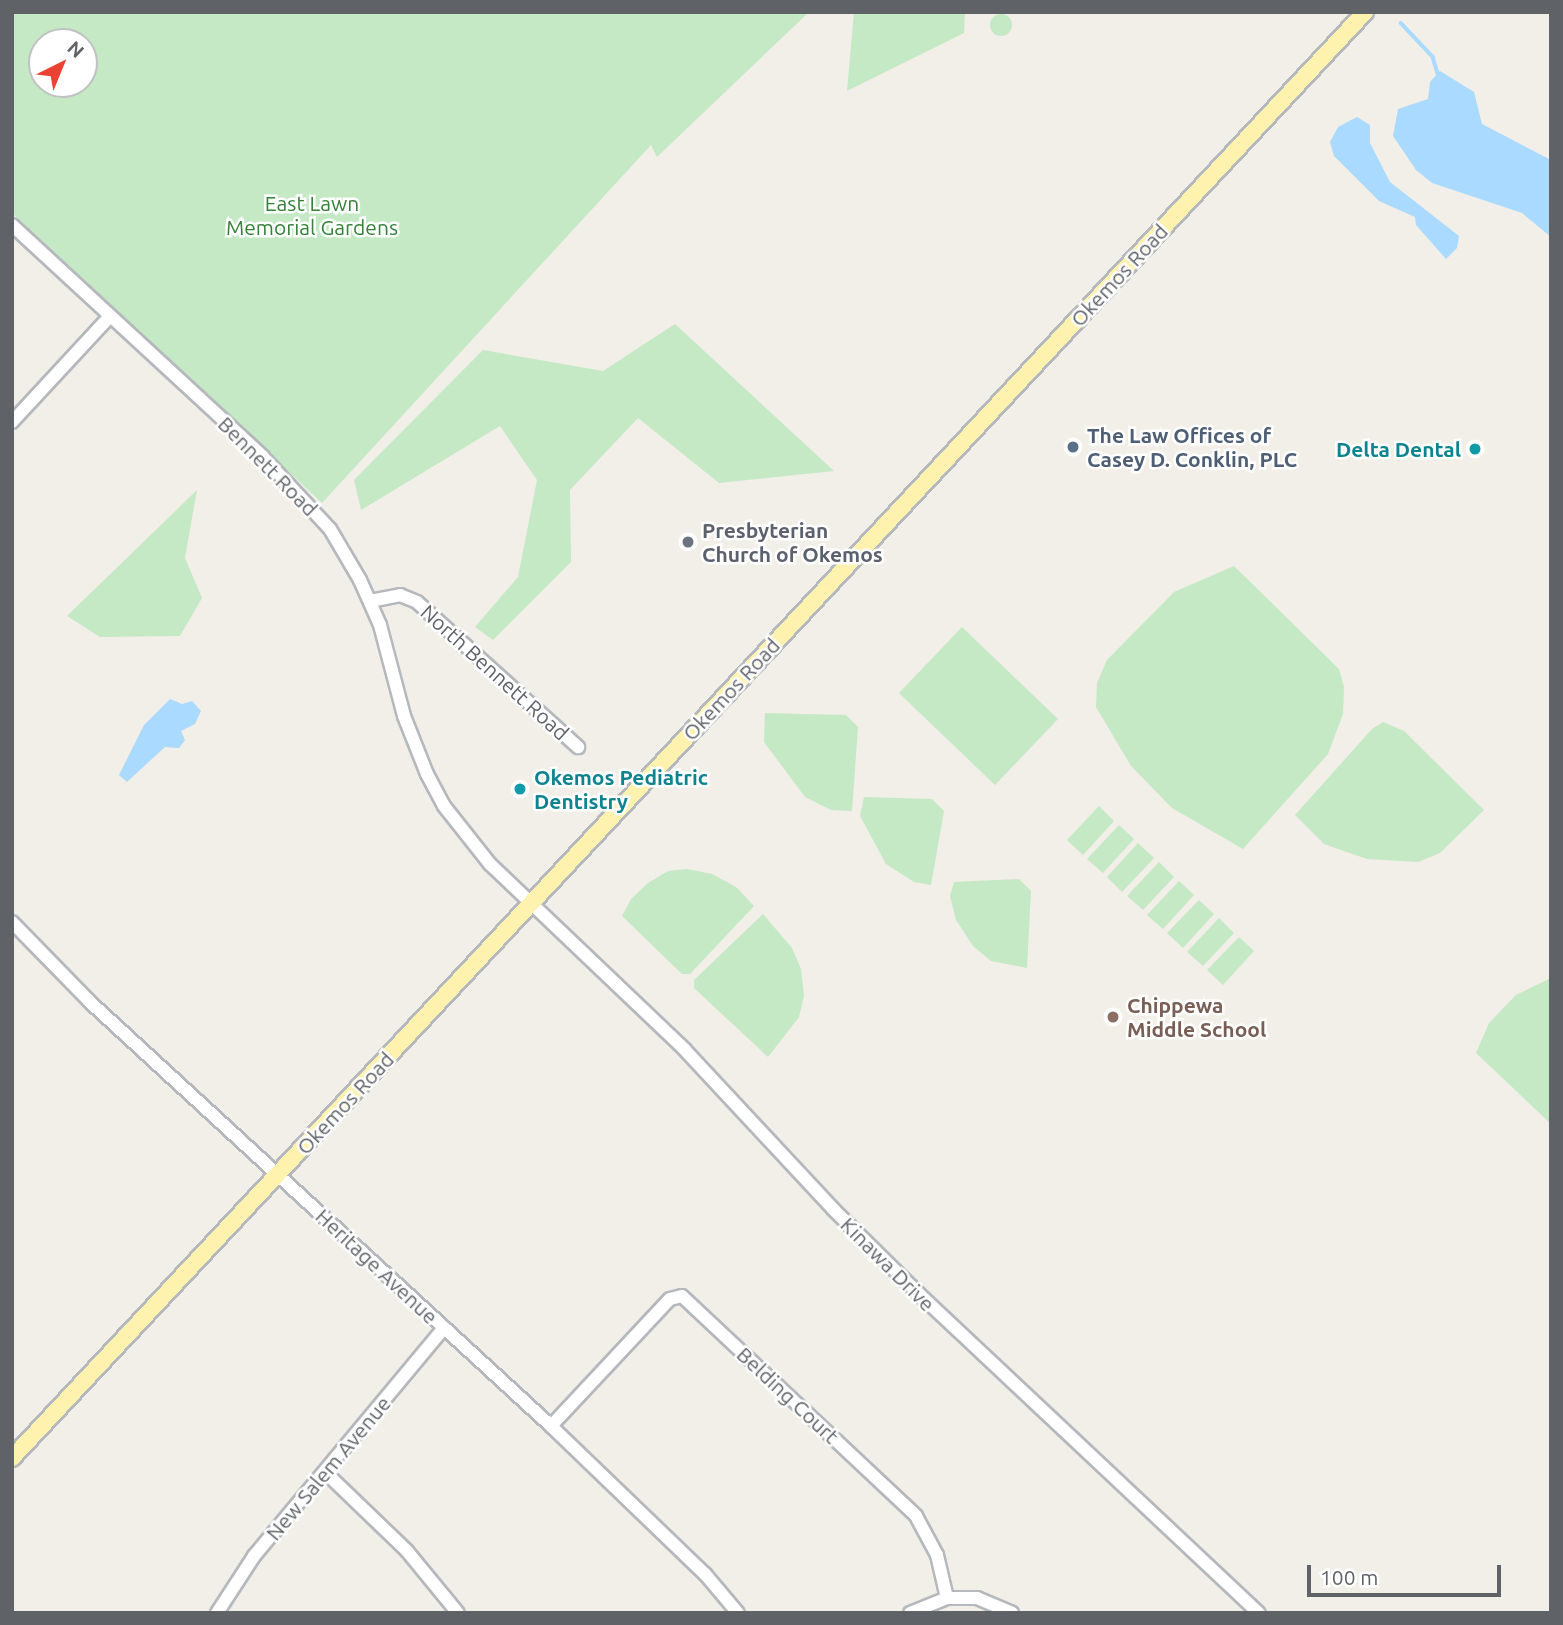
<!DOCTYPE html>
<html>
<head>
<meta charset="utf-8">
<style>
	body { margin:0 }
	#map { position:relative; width:1563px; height:1625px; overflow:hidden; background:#f1efe8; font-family:Ubuntu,sans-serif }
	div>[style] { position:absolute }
	.green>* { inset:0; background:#c5e8c5 }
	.round { border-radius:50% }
	.water>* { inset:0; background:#aadaff }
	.stream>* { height:3.5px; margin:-1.75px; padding:0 1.75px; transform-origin:1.75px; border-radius:1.75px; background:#aadaff }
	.roads { filter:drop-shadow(2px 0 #b5b8bc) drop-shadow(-2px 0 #b5b8bc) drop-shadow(0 2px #b5b8bc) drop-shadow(0 -2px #b5b8bc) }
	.minor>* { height:12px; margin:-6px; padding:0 6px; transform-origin:6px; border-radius:6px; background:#fff }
	.major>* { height:16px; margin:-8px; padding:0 8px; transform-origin:8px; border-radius:8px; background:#fff2af }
	.dots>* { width:19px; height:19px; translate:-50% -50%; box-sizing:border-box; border:4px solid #fff; border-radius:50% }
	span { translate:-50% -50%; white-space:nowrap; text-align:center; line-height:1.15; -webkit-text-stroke:5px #fff; paint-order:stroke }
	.park-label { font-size:21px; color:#348238 }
	.street-label { font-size:21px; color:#5f6368 }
	.service-label { font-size:21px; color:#4e5e75; font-weight:700 }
	.left { translate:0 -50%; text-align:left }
	.culture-label { font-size:21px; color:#0d838f; font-weight:700 }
	.right { translate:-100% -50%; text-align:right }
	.worship-label { font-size:21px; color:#5b616d; font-weight:700 }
	.education-label { font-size:21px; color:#785e54; font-weight:700 }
	.frame { position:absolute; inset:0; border:14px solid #5f6368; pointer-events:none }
	.north { position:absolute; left:28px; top:28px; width:70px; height:70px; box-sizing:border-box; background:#fff; border:2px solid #bfc1c3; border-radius:50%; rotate:43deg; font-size:19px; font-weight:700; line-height:28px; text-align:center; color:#5f6368 }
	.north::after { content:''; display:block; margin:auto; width:24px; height:32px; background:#ea4335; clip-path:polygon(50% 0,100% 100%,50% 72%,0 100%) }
	.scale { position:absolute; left:1307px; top:1565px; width:194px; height:32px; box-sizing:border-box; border:4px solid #5f6368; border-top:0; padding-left:9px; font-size:21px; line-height:24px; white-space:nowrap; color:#5f6368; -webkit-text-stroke:5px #fff; paint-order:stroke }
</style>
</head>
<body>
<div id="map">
	<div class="green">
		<i style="clip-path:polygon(evenodd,12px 12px,809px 12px,657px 157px,651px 145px,322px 503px,12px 213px,12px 12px,42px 42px,84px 42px,84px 84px,42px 84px,42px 42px)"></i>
		<i style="clip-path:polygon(854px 12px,965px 12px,964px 33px,847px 91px)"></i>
		<i class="round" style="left:990px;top:14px;width:22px;height:22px"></i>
		<i style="clip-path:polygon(675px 324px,834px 471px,719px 483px,638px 418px,570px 490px,571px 562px,493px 640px,475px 627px,518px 577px,537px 480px,500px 426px,361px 510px,354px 480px,483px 350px,603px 371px)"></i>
		<i style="clip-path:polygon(197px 490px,185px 558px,202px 598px,180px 636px,100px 637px,67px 616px)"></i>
		<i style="clip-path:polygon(1234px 566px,1339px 669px,1344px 687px,1343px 714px,1328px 754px,1243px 849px,1172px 808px,1131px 766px,1096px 707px,1097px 683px,1107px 660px,1174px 592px)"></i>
		<i style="clip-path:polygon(962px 627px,1058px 719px,995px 785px,899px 693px)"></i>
		<i style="clip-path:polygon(765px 713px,846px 715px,858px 727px,852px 811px,831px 810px,805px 797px,764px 742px)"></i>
		<i style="clip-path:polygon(1383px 722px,1404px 731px,1484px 810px,1440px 853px,1418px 862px,1367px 859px,1324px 844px,1295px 815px,1372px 729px)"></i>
		<i style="clip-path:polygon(864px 797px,932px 799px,944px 811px,931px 885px,914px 882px,886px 864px,860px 816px)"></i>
		<i style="clip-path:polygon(1099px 806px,1114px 821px,1083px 855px,1067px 840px)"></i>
		<i style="clip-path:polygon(1119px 825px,1134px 839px,1103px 873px,1087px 859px)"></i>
		<i style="clip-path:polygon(1138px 843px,1154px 858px,1122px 892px,1107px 877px)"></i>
		<i style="clip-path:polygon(1159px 862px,1174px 877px,1143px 910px,1127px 896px)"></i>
		<i style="clip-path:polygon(687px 869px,712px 874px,736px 887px,754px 906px,690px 974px,682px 974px,622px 916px,631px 899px,648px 883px,668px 871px)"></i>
		<i style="clip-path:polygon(1019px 879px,1031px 891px,1027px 968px,991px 961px,973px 946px,956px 920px,950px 896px,954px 882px)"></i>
		<i style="clip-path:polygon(1179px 881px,1194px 895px,1163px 929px,1147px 915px)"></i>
		<i style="clip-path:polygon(1199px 900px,1214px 914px,1183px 948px,1167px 933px)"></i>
		<i style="clip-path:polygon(763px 914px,792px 948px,801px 969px,804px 996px,799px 1017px,768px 1057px,694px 988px,694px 980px)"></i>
		<i style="clip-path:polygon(1219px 918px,1234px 933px,1203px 966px,1187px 952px)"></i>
		<i style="clip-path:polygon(1239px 937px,1254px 951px,1223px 985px,1207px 970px)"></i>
		<i style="clip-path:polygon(1551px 978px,1551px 1124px,1476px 1053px,1489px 1023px,1516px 995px)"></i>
	</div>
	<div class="water">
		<i style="clip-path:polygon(1440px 71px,1474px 92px,1482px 124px,1551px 160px,1551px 237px,1522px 213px,1432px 183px,1416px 170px,1393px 136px,1398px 109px,1428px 99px,1430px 82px)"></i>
		<i style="clip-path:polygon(1357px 117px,1370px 125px,1370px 143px,1390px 182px,1459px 236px,1457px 248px,1446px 259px,1416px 225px,1415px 217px,1379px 201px,1334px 156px,1330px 142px,1338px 127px)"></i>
		<i style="clip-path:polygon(170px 699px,182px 704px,192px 701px,201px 711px,195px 724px,181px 731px,185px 740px,179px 748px,165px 747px,127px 782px,119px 775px,144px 725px)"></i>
	</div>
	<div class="stream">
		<i style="left:1401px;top:23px;width:47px;rotate:46.7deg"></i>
		<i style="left:1433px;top:57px;width:17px;rotate:73deg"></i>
	</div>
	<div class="roads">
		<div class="minor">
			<i style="left:12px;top:225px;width:342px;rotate:42.7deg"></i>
			<i style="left:263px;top:457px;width:98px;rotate:47.1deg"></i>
			<i style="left:330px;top:529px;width:59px;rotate:59.5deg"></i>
			<i style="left:360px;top:580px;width:49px;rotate:66deg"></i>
			<i style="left:380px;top:625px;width:94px;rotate:75.2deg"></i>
			<i style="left:404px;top:716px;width:62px;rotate:68.4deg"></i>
			<i style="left:427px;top:774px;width:36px;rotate:62deg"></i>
			<i style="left:444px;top:806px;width:74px;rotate:51.6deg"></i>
			<i style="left:490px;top:864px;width:269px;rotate:43.6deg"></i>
			<i style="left:685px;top:1050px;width:219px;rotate:47deg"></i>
			<i style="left:834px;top:1210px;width:120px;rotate:44.7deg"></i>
			<i style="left:919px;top:1294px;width:466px;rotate:43.2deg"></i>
			<i style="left:12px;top:422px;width:144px;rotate:-47.2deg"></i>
			<i style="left:370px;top:601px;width:31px;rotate:-11deg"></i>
			<i style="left:400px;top:595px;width:18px;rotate:22deg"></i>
			<i style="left:417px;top:602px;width:217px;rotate:42deg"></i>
			<i style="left:12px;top:922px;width:113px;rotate:45.7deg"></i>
			<i style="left:91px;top:1003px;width:625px;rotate:42.6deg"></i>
			<i style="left:551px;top:1426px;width:214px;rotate:43.9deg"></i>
			<i style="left:705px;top:1574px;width:51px;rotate:49.8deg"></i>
			<i style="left:551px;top:1426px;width:174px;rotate:-46.9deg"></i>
			<i style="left:670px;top:1299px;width:12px;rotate:-14deg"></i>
			<i style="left:682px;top:1296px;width:321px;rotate:43.2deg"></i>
			<i style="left:916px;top:1516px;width:44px;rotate:61.7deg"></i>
			<i style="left:937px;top:1555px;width:44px;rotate:76.9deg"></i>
			<i style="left:325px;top:1472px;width:114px;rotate:43.9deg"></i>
			<i style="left:407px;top:1551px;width:80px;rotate:50.6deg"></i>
			<i style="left:217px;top:1613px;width:68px;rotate:-57deg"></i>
			<i style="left:254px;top:1556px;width:297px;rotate:-50.2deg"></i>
			<i style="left:910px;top:1613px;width:40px;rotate:-22deg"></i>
			<i style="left:947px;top:1598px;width:30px"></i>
			<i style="left:977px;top:1598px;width:38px;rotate:23deg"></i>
		</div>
		<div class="major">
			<i style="left:12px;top:1458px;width:1980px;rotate:-46.9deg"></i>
		</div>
	</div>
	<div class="dots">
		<i style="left:1073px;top:447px;background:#5c6f8a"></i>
		<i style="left:1475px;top:449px;background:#0f9aa8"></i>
		<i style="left:688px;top:542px;background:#6b7280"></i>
		<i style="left:520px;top:789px;background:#0f9aa8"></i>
		<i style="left:1113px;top:1017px;background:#8d6e63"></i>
	</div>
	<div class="park-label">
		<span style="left:312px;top:215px">East Lawn<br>Memorial Gardens</span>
	</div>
	<div class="street-label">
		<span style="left:1119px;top:275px;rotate:-47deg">Okemos Road</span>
		<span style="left:268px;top:466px;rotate:45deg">Bennett Road</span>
		<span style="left:495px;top:672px;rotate:42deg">North Bennett Road</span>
		<span style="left:731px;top:689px;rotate:-47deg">Okemos Road</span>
		<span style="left:345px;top:1103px;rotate:-47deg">Okemos Road</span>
		<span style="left:888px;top:1264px;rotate:45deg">Kinawa Drive</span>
		<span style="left:377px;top:1266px;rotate:43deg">Heritage Avenue</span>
		<span style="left:788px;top:1395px;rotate:43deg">Belding Court</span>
		<span style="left:328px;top:1468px;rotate:-50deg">New Salem Avenue</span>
	</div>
	<div class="service-label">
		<span class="left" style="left:1087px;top:447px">The Law Offices of<br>Casey D. Conklin, PLC</span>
	</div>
	<div class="culture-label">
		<span class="right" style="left:1461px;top:449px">Delta Dental</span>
		<span class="left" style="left:534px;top:789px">Okemos Pediatric<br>Dentistry</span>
	</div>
	<div class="worship-label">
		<span class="left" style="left:702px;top:542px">Presbyterian<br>Church of Okemos</span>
	</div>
	<div class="education-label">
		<span class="left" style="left:1127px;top:1017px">Chippewa<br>Middle School</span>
	</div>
	<div class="frame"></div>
	<div class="north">N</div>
	<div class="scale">100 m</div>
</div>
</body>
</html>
